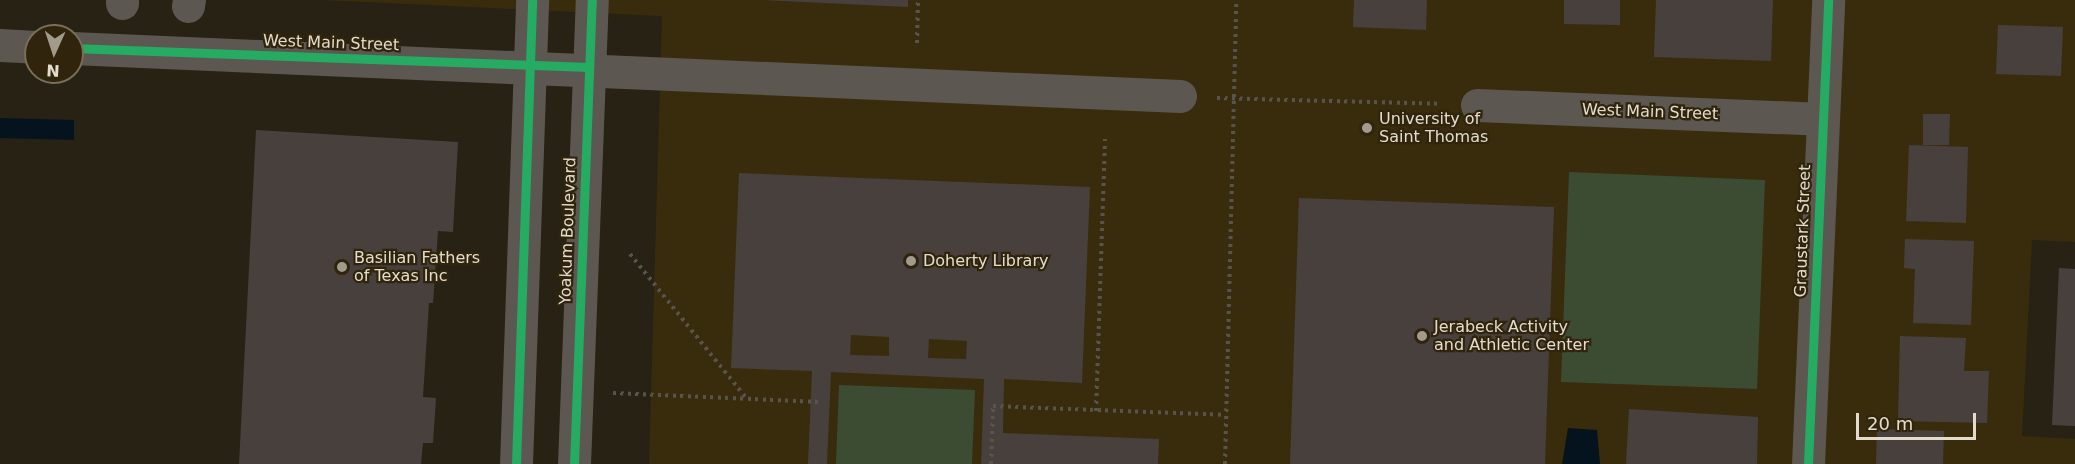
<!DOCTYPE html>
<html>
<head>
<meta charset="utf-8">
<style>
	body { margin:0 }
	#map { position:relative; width:2075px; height:464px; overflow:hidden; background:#282214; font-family:"DejaVu Sans",sans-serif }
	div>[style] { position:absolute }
	.built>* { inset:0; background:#392c0d }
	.green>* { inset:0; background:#3c4c33 }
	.water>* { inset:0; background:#05131e }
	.building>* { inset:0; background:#48403d }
	.path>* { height:4px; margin-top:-2px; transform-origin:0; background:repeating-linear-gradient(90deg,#58534c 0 3px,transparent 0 7.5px) }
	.minor>* { height:33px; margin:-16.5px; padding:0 16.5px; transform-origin:16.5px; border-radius:16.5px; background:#5c5751 }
	.cycleway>* { height:9px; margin:-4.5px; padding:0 4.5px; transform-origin:4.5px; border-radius:4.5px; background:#26ab63 }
	.dots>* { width:16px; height:16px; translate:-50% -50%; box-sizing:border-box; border:3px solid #30250c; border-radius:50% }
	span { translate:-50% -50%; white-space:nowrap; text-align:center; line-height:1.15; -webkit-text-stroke:4.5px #30250c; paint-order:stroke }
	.street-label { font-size:16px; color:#e3dccd }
	.poi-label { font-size:16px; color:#e3dccd }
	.left { translate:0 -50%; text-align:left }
	.north { position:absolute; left:24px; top:24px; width:60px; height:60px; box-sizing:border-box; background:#30250c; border:2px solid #786e59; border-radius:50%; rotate:183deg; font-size:16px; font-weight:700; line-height:24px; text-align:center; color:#e3dccd }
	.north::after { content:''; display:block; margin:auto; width:21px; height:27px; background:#a29b8c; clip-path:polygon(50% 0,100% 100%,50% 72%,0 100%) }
	.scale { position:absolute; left:1856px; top:413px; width:120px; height:27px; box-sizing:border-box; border:3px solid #e3dccd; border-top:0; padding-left:8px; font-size:18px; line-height:21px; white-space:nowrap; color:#e3dccd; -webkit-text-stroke:4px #30250c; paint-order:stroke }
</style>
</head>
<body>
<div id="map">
	<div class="built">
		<i style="clip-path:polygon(321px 0,2075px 0,2075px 242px,2032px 240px,2022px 436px,2075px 439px,2075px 464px,649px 464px,662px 16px)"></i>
	</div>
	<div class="green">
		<i style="clip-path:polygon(1569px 172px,1765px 180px,1757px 389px,1561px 382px)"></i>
		<i style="clip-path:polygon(839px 385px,975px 390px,972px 464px,836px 464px)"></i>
	</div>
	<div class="water">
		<i style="clip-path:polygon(0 118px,74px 120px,74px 140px,0 138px)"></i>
		<i style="clip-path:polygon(1568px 428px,1597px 430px,1600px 464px,1562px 464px)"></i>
	</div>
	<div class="building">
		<i style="clip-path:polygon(763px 0,908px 0,908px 7px)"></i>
		<i style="clip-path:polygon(1354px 0,1427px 0,1426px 30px,1353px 27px)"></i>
		<i style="clip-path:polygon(1564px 0,1620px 0,1620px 25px,1564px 24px)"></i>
		<i style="clip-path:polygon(1656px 0,1773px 0,1771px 61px,1654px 57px)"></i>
		<i style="clip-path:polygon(1998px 25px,2063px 27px,2061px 76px,1996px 74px)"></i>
		<i style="clip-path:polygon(1923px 114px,1950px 114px,1949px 145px,1923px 145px)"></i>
		<i style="clip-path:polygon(256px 130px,458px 142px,453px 232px,438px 231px,433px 303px,429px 303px,423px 397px,436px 398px,433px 443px,423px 443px,421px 464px,239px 464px)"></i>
		<i style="clip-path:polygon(1909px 145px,1968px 147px,1966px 223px,1906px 221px)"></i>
		<i style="clip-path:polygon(evenodd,739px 173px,1090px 187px,1082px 383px,1004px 379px,1003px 433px,1159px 439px,1158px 464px,981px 464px,984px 379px,831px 372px,827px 464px,808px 464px,812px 371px,731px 368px,739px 173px,851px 335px,889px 337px,889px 356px,850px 355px,851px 335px,739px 173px,929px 339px,967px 341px,966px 359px,928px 358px,929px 339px)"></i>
		<i style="clip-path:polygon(1299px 198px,1554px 207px,1545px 464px,1290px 464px)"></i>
		<i style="clip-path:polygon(1905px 239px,1974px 241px,1971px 325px,1913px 323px,1915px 269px,1904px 268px)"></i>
		<i style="clip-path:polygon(2059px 268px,2075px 269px,2075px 426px,2052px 425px)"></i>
		<i style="clip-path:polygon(1900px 336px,1966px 338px,1964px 371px,1989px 371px,1987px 423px,1898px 421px)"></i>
		<i style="clip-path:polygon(1629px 409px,1758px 417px,1757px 464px,1626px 464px)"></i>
		<i style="clip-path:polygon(1877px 429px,1944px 431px,1943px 464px,1876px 464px)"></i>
	</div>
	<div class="path">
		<i style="left:917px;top:43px;width:43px;rotate:-88.7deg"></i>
		<i style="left:1217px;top:98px;width:223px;rotate:1.5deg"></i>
		<i style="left:630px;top:254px;width:185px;rotate:51.1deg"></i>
		<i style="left:613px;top:393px;width:206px;rotate:2.5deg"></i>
		<i style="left:1096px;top:411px;width:272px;rotate:-88.1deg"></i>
		<i style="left:991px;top:464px;width:58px;rotate:-88deg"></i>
		<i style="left:993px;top:406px;width:230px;rotate:2.2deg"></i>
		<i style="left:1225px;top:464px;width:464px;rotate:-88.6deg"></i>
	</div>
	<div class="minor">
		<i style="left:122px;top:3px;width:3px;rotate:-90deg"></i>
		<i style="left:188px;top:6px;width:6px;rotate:-81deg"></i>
		<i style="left:0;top:45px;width:36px;rotate:3deg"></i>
		<i style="left:72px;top:48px;width:1109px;rotate:2.48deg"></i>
		<i style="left:1477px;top:105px;width:346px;rotate:2.3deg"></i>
		<i style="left:516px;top:464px;width:464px;rotate:-88deg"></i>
		<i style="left:574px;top:464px;width:464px;rotate:-87.8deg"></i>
		<i style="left:1808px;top:464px;width:464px;rotate:-87.5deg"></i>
	</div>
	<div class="cycleway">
		<i style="left:72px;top:48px;width:517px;rotate:2.1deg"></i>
		<i style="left:516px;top:464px;width:464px;rotate:-88deg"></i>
		<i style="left:574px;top:464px;width:464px;rotate:-87.8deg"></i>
		<i style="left:1808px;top:464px;width:464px;rotate:-87.5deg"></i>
	</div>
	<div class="dots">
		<i style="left:1367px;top:128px;background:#a29b8c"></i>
		<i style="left:911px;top:261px;background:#a29b8c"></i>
		<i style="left:342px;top:267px;background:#a29b8c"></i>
		<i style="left:1422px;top:336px;background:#a29b8c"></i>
	</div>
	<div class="street-label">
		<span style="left:331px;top:43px;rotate:2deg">West Main Street</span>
		<span style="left:1650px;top:112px;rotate:2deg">West Main Street</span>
		<span style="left:568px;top:231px;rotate:-88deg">Yoakum Boulevard</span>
		<span style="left:1803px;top:231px;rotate:-88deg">Graustark Street</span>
	</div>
	<div class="poi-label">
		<span class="left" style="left:1379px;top:128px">University of<br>Saint Thomas</span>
		<span class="left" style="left:354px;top:267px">Basilian Fathers<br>of Texas Inc</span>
		<span class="left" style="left:923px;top:261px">Doherty Library</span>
		<span class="left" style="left:1434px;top:336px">Jerabeck Activity<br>and Athletic Center</span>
	</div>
	<div class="north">N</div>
	<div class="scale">20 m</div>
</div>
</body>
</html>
